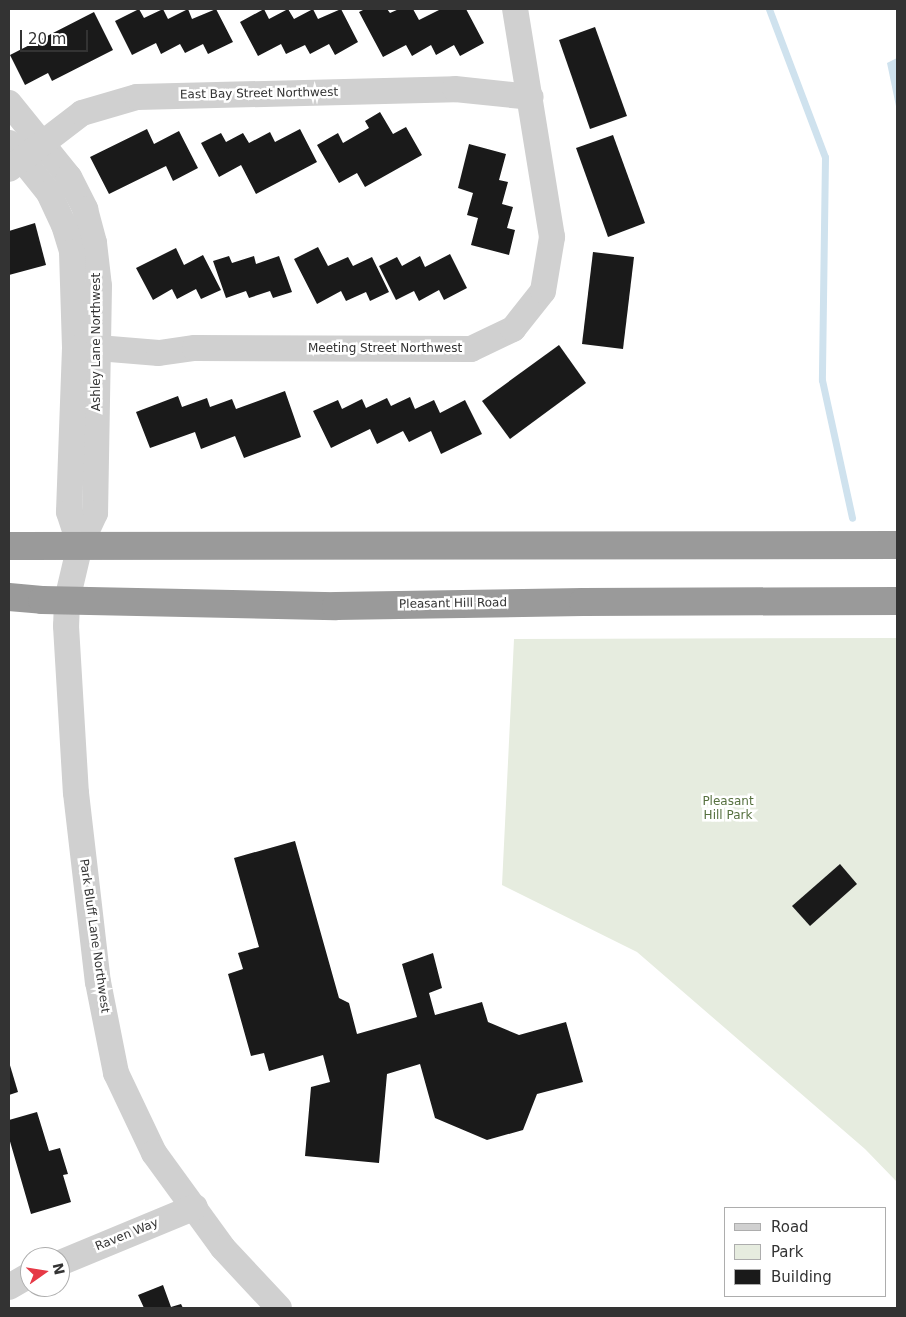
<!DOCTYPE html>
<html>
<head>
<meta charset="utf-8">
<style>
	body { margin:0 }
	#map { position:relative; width:906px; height:1317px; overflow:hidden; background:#fff; font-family:"DejaVu Sans",sans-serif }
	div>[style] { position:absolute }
	.green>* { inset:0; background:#e6ecdf }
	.water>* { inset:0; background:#cfe2ee }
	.stream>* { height:7px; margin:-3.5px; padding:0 3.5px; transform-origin:3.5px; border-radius:3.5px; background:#cfe2ee }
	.building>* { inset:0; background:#1a1a1a }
	.minor>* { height:26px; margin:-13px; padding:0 13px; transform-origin:13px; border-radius:13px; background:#d0d0d0 }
	.highway>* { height:28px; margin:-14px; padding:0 14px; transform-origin:14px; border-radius:14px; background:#9a9a9a }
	span { translate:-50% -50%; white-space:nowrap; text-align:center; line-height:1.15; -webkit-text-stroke:5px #fff; paint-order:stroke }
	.street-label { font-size:12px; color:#333 }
	.park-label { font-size:12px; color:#56703f }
	.frame { position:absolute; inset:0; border:10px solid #333; pointer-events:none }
	.legend { position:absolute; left:724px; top:1207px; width:162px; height:90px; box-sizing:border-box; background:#fff; border:1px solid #adadad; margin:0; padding:6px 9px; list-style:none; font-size:15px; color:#333 }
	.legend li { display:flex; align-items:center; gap:10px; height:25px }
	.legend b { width:25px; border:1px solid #adadad }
	.north { position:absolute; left:20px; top:1247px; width:50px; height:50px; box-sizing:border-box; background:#fff; border:1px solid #adadad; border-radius:50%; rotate:77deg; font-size:14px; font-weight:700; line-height:20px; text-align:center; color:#333 }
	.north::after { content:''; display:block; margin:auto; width:18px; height:22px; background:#e63946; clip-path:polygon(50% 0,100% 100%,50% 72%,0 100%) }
	.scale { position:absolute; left:20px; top:30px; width:68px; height:22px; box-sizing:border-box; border:2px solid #333; border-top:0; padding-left:6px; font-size:15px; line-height:18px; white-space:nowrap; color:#333; -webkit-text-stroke:4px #fff; paint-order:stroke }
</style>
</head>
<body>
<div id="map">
	<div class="green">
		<i style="clip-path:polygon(897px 638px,897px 1182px,865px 1149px,637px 952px,502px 885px,514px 639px)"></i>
	</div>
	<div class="water">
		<i style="clip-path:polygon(897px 58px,897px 111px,887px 63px)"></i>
	</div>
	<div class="stream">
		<i style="left:769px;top:9px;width:158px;rotate:69.3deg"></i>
		<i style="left:825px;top:157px;width:223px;rotate:90.8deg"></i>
		<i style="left:822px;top:380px;width:141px;rotate:77.7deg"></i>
	</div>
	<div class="building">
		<i style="clip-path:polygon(139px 9px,144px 18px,163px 9px,168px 19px,188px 9px,192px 19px,216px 9px,233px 42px,208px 54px,203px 44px,185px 53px,180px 44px,161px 54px,156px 43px,132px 55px,115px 21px)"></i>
		<i style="clip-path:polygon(264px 9px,269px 19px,288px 9px,294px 19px,313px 9px,318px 19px,341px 9px,358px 42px,335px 55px,329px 44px,310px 54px,305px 45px,286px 54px,281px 44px,258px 56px,240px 22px)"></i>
		<i style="clip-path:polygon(365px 9px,387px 9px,390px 13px,399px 9px,413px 9px,419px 20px,441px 9px,466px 9px,484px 43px,460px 56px,454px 45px,436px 55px,431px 45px,412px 56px,406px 45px,383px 57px,359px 12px)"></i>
		<i style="clip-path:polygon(94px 12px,113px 50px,52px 81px,48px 73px,25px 85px,10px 55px)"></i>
		<i style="clip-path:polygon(595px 27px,627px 116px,590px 129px,559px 40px)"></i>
		<i style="clip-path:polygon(380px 112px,393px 134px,406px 127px,422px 155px,365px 187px,357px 173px,339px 183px,317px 145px,338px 133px,343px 143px,369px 128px,365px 121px)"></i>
		<i style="clip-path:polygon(147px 129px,154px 144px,179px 131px,198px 168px,173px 181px,166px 166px,109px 194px,90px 157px)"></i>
		<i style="clip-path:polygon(300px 129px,317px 162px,256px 194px,241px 165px,219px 177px,201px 143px,221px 133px,226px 142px,243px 133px,249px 143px,270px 132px,275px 142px)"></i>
		<i style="clip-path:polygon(613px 135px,645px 223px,608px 237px,576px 148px)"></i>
		<i style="clip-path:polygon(469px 144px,506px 154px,499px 180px,508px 182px,502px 204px,513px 207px,507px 228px,515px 230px,509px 255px,471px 245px,478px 218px,467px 215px,473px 193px,458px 188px)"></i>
		<i style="clip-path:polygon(35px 223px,46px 265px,9px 275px,9px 231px)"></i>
		<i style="clip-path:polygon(318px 247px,328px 266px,348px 257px,353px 266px,372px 257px,389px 292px,370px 301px,366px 292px,346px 301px,341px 291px,317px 304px,294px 259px)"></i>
		<i style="clip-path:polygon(176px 248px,184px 265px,203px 255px,221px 290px,201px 299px,196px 289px,177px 299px,172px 289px,153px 300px,136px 268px)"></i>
		<i style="clip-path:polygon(593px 252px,634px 257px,623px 349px,582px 344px)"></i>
		<i style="clip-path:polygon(450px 254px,467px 288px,444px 300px,439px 290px,419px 301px,414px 291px,396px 300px,379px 266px,397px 257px,402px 266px,420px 256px,425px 267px)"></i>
		<i style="clip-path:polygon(229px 256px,232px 263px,254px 256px,256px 264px,279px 256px,292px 292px,273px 298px,270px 291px,249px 298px,246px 291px,226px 298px,213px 261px)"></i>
		<i style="clip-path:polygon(559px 345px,586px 383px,510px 439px,482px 401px)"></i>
		<i style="clip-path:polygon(285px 391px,301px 437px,244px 458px,235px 436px,201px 449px,195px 432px,150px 448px,136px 412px,178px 396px,182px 407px,207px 398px,210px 407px,232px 399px,236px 409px)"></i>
		<i style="clip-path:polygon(410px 397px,415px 409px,434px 400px,440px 413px,465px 400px,482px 434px,441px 454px,431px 431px,409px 442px,403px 431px,377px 444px,370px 429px,331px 448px,313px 411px,338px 400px,342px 409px,362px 399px,366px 408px,387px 398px,391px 406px)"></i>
		<i style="clip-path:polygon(295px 841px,339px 998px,349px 1003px,357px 1034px,417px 1017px,402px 964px,433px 953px,442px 988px,429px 993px,435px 1015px,482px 1002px,488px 1022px,519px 1035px,566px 1022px,583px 1082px,537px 1094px,523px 1130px,487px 1140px,435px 1118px,420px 1064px,387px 1074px,379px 1163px,305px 1156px,311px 1087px,330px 1082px,323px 1055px,269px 1071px,264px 1053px,251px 1056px,228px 974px,243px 969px,238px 953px,259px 947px,234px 858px)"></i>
		<i style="clip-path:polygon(840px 864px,857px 884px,810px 926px,792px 906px)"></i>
		<i style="clip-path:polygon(9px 1062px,18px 1092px,9px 1095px)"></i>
		<i style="clip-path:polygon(37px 1112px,49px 1151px,60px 1148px,68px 1174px,63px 1175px,71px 1202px,31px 1214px,9px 1138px,9px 1120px)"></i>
		<i style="clip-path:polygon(163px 1285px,171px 1307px,181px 1304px,183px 1308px,144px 1308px,138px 1295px)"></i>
	</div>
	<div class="minor">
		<i style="left:9px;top:103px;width:95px;rotate:51deg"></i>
		<i style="left:69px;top:177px;width:36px;rotate:63deg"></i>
		<i style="left:85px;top:209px;width:35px;rotate:75deg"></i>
		<i style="left:94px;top:243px;width:43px;rotate:83.4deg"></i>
		<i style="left:99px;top:286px;width:227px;rotate:91deg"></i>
		<i style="left:95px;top:513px;width:35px;rotate:115deg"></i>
		<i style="left:80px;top:545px;width:57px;rotate:103.3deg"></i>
		<i style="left:67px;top:600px;width:26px;rotate:92deg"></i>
		<i style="left:66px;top:626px;width:167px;rotate:86.6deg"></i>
		<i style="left:76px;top:793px;width:190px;rotate:83.4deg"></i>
		<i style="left:98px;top:982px;width:93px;rotate:78.8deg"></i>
		<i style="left:116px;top:1073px;width:89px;rotate:64.6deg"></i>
		<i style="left:154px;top:1153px;width:117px;rotate:54deg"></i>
		<i style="left:223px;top:1248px;width:82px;rotate:47deg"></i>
		<i style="left:9px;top:143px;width:64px;rotate:51.3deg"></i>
		<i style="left:49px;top:193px;width:35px;rotate:65deg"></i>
		<i style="left:64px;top:225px;width:28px;rotate:73deg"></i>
		<i style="left:72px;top:252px;width:96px;rotate:88.2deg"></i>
		<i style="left:75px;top:348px;width:164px;rotate:92.1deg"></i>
		<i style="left:69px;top:512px;width:35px;rotate:72deg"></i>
		<i style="left:9px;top:169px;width:92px;rotate:-37.5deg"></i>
		<i style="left:82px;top:113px;width:57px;rotate:-16.2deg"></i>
		<i style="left:137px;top:97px;width:318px;rotate:-1.4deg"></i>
		<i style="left:455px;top:89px;width:76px;rotate:6deg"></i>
		<i style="left:98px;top:348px;width:61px;rotate:4.7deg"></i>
		<i style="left:159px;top:353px;width:36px;rotate:-8deg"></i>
		<i style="left:195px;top:348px;width:276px;rotate:0.2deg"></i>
		<i style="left:471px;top:349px;width:47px;rotate:-25.5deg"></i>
		<i style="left:513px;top:329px;width:48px;rotate:-51.7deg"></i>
		<i style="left:543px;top:291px;width:55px;rotate:-80.5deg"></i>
		<i style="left:552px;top:237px;width:231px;rotate:-99.2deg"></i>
		<i style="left:60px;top:1263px;width:146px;rotate:-22.5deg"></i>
		<i style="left:9px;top:1287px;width:24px;rotate:-30deg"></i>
	</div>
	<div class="highway">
		<i style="left:9px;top:546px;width:888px;rotate:-0.06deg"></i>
		<i style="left:9px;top:597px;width:33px;rotate:5deg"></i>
		<i style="left:42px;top:600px;width:294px;rotate:1.2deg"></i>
		<i style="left:336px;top:606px;width:247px;rotate:-0.9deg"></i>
		<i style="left:583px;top:602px;width:314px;rotate:-0.2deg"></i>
	</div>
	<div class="street-label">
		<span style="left:259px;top:94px;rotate:-1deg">East Bay Street Northwest</span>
		<span style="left:97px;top:342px;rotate:-90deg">Ashley Lane Northwest</span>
		<span style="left:385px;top:349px">Meeting Street Northwest</span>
		<span style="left:453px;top:604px;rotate:-1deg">Pleasant Hill Road</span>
		<span style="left:94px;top:936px;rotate:82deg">Park Bluff Lane Northwest</span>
		<span style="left:127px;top:1235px;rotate:-22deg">Raven Way</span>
	</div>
	<div class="park-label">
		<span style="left:728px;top:809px">Pleasant<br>Hill Park</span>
	</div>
	<div class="frame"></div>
	<ul class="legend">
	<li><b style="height:6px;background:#d0d0d0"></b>Road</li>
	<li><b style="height:14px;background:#e6ecdf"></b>Park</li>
	<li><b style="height:14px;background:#1a1a1a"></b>Building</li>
	</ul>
	<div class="north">N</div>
	<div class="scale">20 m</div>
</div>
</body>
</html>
